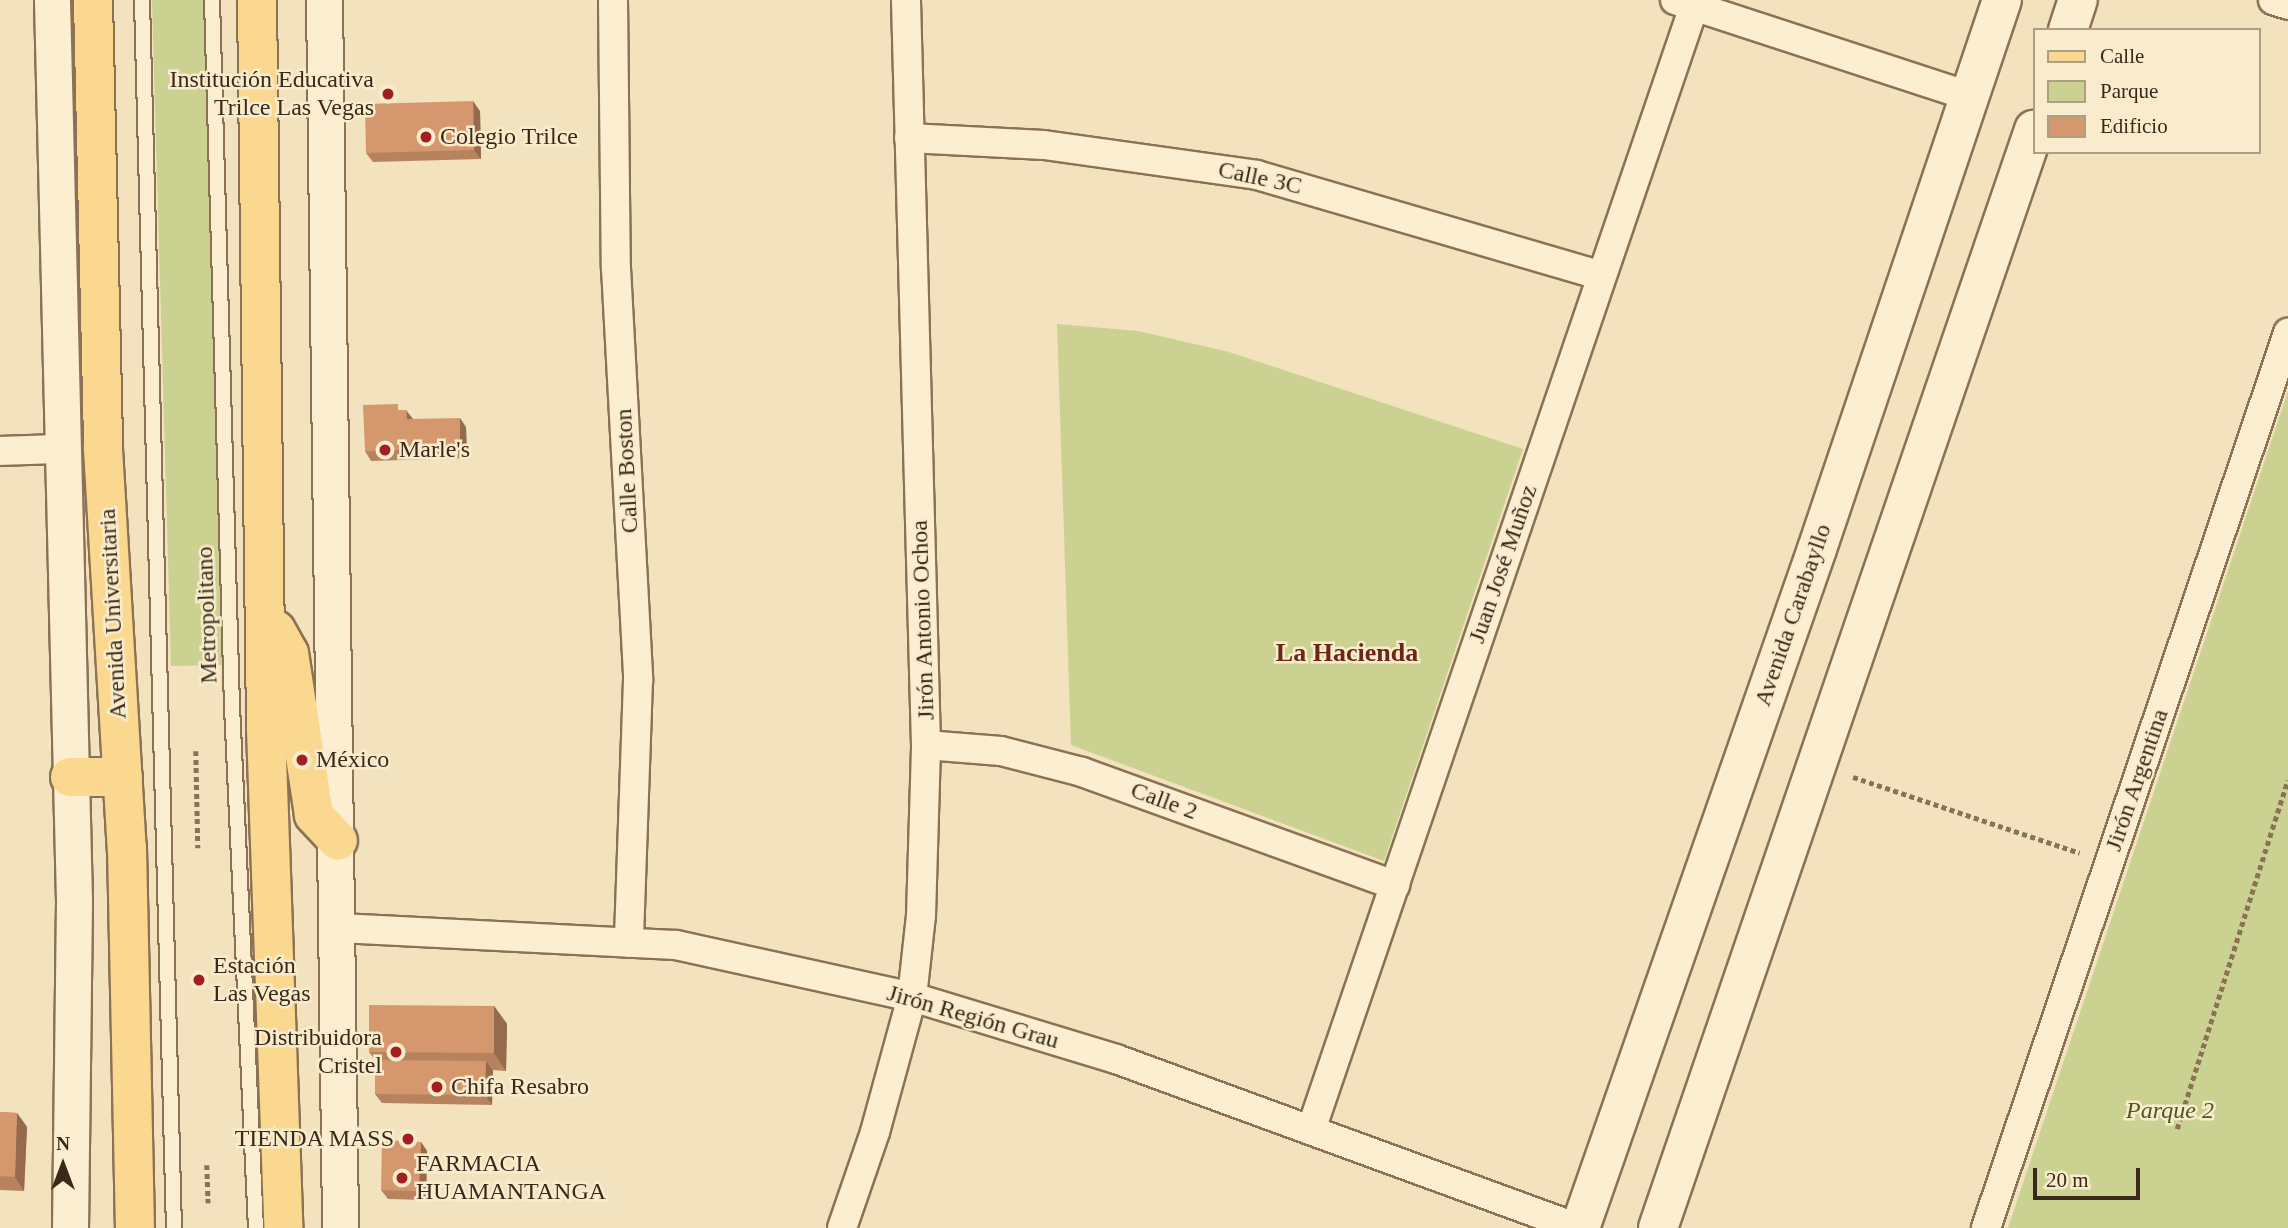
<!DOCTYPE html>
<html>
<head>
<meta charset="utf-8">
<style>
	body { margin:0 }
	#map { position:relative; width:2288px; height:1228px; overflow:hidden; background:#f2e2bd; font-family:Georgia,serif }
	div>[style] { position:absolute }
	.green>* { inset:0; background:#cbd190 }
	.path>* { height:4.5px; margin-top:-2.25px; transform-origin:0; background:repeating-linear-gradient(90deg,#8c7154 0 5px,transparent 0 8.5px) }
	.roads { filter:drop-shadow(2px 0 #8c7154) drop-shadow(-2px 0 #8c7154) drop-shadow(0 2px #8c7154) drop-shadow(0 -2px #8c7154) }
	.service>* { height:14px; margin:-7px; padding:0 7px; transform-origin:7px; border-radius:7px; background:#fcefd1 }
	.minor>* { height:28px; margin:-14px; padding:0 14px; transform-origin:14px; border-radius:14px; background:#fcefd1 }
	.tertiary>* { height:35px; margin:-17.5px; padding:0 17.5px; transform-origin:17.5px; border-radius:17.5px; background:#fcefd1 }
	.secondary>* { height:38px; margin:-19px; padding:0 19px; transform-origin:19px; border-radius:19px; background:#fcefd1 }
	.primary>* { height:38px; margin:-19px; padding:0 19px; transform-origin:19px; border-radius:19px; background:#fbd890 }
	.wall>* { inset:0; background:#b7835f }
	.shaded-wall>* { inset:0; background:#956a4d }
	.building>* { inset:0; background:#d5986e }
	.dots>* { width:19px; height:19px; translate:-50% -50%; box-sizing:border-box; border:4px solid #f9eccd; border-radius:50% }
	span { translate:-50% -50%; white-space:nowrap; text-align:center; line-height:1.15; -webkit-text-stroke:5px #f9eccd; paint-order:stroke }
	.poi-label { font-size:24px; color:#3a291a }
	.right { translate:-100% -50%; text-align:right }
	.left { translate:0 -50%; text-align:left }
	.street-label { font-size:24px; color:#3a291a }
	.park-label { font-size:24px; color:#4b581f; font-style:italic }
	.neighbourhood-label { font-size:26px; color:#6b2615; font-weight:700 }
	.legend { position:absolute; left:2033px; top:28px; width:228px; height:126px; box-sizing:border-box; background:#f9eccd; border:2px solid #ad9e85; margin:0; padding:9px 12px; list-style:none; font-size:21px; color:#3a291a }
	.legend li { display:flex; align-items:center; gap:14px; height:35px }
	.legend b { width:35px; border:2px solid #ad9e85 }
	.north { position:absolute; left:28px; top:1130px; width:70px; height:70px; -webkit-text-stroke:5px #f9eccd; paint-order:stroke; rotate:0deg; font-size:19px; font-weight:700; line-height:28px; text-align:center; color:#3a291a }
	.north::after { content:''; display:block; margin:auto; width:24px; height:32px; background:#3a291a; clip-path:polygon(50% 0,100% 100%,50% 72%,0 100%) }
	.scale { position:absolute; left:2033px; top:1168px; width:107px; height:32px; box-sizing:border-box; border:4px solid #3a291a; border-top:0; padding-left:9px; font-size:21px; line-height:24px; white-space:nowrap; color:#3a291a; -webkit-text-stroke:5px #f9eccd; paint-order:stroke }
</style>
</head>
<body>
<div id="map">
	<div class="green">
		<i style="clip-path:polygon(152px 0,206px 0,225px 665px,171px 666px)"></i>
		<i style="clip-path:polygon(1057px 324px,1138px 331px,1229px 352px,1523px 449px,1384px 861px,1071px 745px)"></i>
		<i style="clip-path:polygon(2288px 391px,2288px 1228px,2008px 1228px)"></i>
	</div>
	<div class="path">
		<i style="left:196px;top:751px;width:97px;rotate:88.8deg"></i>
		<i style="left:1853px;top:777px;width:239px;rotate:18.5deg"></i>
		<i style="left:2177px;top:1129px;width:366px;rotate:-72.4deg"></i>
		<i style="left:207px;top:1165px;width:38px;rotate:88deg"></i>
	</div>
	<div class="roads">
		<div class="service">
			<i style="left:142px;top:0;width:1228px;rotate:88.51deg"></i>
			<i style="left:212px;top:0;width:706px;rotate:88.38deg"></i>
			<i style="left:232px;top:706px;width:523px;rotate:87.37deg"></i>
		</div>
		<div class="minor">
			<i style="left:613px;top:0;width:268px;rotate:89.4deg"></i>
			<i style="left:616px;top:268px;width:413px;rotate:86.9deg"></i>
			<i style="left:638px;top:680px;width:263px;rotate:92deg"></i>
			<i style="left:1675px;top:0;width:309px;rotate:18.1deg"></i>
			<i style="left:2273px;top:0;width:16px;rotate:18deg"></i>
			<i style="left:909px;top:138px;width:135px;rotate:3deg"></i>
			<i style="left:1044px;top:145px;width:215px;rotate:8deg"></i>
			<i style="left:1257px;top:175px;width:357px;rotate:16.3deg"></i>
			<i style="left:0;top:451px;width:60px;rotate:-1.9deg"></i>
			<i style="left:926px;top:745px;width:75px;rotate:4.6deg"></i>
			<i style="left:1001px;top:751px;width:84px;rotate:14.5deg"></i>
			<i style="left:1082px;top:772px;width:333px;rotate:19.9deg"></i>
			<i style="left:339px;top:928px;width:337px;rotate:2.9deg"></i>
			<i style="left:676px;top:945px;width:242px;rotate:12.4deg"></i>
			<i style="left:912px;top:997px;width:213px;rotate:16.9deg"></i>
			<i style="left:1116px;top:1059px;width:493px;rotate:20.1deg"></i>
			<i style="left:1312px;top:1127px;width:1191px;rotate:-71.18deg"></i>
			<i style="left:842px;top:1228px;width:102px;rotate:-71deg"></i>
			<i style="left:875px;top:1132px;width:140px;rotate:-74.7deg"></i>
			<i style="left:912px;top:997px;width:81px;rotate:-83.7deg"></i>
			<i style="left:921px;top:916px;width:171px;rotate:-88.3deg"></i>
			<i style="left:926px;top:745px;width:745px;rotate:-91.54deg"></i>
			<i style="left:1986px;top:1228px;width:945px;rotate:-71.35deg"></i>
		</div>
		<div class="tertiary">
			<i style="left:52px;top:0;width:902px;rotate:88.6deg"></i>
			<i style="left:74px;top:902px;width:326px;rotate:90.7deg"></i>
			<i style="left:324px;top:0;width:1228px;rotate:89.25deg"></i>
		</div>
		<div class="secondary">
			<i style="left:2068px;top:30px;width:32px;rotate:-72deg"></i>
			<i style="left:1580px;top:1228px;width:719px;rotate:-70.76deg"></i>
			<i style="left:1817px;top:549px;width:579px;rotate:-71.38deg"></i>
			<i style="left:1658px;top:1228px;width:1161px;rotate:-71.1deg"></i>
		</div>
		<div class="primary">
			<i style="left:93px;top:0;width:449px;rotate:88.7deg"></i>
			<i style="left:103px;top:449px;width:400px;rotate:86.6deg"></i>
			<i style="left:127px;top:848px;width:380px;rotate:88.8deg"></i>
			<i style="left:257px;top:0;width:729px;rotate:89.29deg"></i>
			<i style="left:266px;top:729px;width:499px;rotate:88deg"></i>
			<i style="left:276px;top:630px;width:26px;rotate:61deg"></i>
			<i style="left:289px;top:653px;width:164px;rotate:81.2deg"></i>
			<i style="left:314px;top:815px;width:35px;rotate:47deg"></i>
			<i style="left:70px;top:777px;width:53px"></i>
		</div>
	</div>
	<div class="wall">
		<i style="clip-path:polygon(480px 111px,481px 159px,373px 162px,366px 153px)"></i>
		<i style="clip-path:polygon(402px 410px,412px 419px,466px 427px,467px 458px,371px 461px,365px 451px)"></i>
		<i style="clip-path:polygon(494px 1006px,507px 1024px,506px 1071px,493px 1070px,492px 1105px,382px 1103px,375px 1094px,375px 1060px,369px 1052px)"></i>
		<i style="clip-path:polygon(0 1112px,17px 1113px,27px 1127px,24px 1191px,0 1190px)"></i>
		<i style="clip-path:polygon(421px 1142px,427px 1151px,426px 1200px,388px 1199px,381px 1190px)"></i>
	</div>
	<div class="shaded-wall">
		<i style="clip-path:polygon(473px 101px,480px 111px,481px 159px,474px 150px)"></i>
		<i style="clip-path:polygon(406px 410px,413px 419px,407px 419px)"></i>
		<i style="clip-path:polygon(460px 418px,466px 427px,467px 458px,460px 448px)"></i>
		<i style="clip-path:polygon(494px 1006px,507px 1024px,506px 1071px,494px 1053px)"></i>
		<i style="clip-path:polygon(486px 1061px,493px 1071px,492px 1105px,485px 1095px)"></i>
		<i style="clip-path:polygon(17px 1113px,27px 1127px,24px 1191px,15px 1177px)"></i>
		<i style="clip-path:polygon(421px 1142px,427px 1151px,426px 1200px,419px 1191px)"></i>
	</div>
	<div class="building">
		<i style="clip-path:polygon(473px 101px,474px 150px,366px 153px,365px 104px)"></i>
		<i style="clip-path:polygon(398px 404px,398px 410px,406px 410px,407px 419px,460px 418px,460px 448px,365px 451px,363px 405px)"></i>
		<i style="clip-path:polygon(369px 1005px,494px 1006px,494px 1053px,369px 1052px)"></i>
		<i style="clip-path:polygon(375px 1060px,486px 1061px,485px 1095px,375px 1094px)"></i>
		<i style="clip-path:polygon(0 1112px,17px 1113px,15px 1177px,0 1176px)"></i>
		<i style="clip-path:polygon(382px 1140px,421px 1142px,419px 1191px,381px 1190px)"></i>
	</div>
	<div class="dots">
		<i style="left:388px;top:94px;background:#a21e20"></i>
		<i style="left:426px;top:137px;background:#a21e20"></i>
		<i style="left:385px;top:450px;background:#a21e20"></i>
		<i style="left:302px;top:760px;background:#a21e20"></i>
		<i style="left:199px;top:980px;background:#a21e20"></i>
		<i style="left:396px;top:1052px;background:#a21e20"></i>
		<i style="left:437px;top:1087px;background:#a21e20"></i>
		<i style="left:408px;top:1139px;background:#a21e20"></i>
		<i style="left:402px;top:1178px;background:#a21e20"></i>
	</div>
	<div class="poi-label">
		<span class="right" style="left:374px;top:94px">Institución Educativa<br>Trilce Las Vegas</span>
		<span class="left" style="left:440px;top:137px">Colegio Trilce</span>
		<span class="left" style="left:399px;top:450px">Marle's</span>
		<span class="left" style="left:316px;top:760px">México</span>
		<span class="left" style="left:213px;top:980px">Estación<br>Las Vegas</span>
		<span class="right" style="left:382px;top:1052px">Distribuidora<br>Cristel</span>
		<span class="left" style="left:451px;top:1087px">Chifa Resabro</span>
		<span class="right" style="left:394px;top:1139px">TIENDA MASS</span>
		<span class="left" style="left:416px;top:1178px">FARMACIA<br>HUAMANTANGA</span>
	</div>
	<div class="street-label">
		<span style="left:1260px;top:178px;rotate:12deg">Calle 3C</span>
		<span style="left:627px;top:471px;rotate:-93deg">Calle Boston</span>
		<span style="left:1503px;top:564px;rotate:-71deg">Juan José Muñoz</span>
		<span style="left:113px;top:614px;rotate:-93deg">Avenida Universitaria</span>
		<span style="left:207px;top:615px;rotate:-92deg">Metropolitano</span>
		<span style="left:1793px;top:615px;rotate:-71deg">Avenida Carabayllo</span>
		<span style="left:923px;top:620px;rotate:-92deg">Jirón Antonio Ochoa</span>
		<span style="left:2137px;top:780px;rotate:-71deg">Jirón Argentina</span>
		<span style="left:1164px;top:801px;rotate:20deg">Calle 2</span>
		<span style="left:973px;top:1017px;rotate:16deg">Jirón Región Grau</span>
	</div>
	<div class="park-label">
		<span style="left:2170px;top:1111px">Parque 2</span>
	</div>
	<div class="neighbourhood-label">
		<span style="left:1347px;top:653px">La Hacienda</span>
	</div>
	<ul class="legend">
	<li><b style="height:9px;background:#fbd890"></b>Calle</li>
	<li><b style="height:19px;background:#cbd190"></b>Parque</li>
	<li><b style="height:19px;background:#d5986e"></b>Edificio</li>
	</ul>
	<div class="north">N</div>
	<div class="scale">20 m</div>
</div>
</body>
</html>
